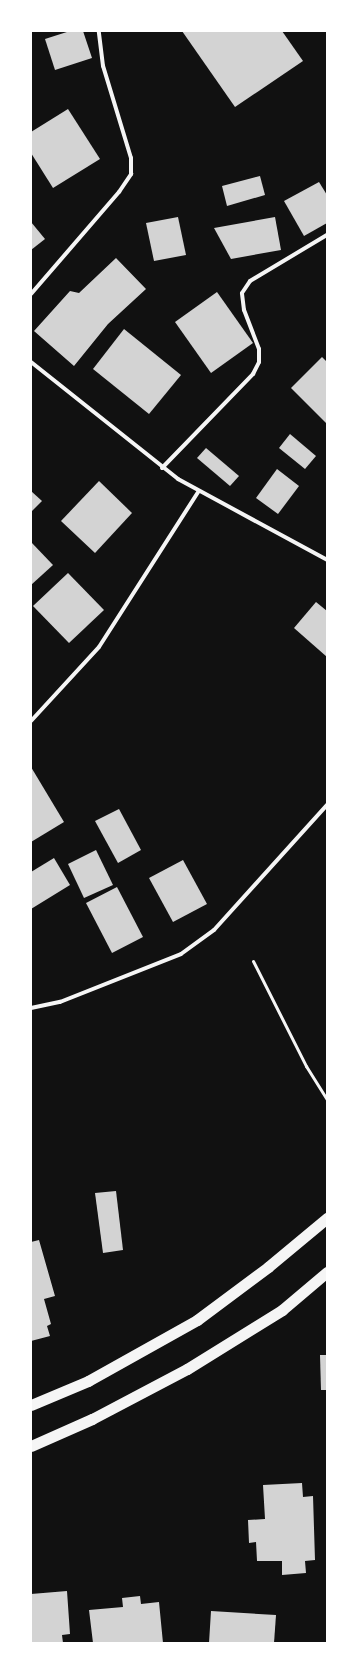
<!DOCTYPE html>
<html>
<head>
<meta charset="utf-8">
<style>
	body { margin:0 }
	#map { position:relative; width:358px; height:1674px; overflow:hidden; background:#111; font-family:"PT Sans Narrow",sans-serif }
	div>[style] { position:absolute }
	.building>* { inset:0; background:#d3d3d3 }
	.service>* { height:3px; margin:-1.5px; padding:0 1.5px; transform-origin:1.5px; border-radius:1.5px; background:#f5f5f5 }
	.minor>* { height:4px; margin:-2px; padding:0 2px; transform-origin:2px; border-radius:2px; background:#f5f5f5 }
	.trunk>* { height:11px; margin:-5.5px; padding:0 5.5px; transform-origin:5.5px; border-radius:5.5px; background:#f5f5f5 }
	span { translate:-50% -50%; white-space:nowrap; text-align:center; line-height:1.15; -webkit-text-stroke:3px #fff; paint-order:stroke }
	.frame { position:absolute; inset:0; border:32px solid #fff; pointer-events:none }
</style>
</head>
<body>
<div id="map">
	<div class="building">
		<i style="clip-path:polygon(70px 31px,83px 31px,92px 58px,55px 70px,45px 39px)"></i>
		<i style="clip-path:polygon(182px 31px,282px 31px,303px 61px,235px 107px)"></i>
		<i style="clip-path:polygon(68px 109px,100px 159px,53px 188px,31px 153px,31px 132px)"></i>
		<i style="clip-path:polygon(260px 176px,265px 195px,227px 206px,222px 186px)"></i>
		<i style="clip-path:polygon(319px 182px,327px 195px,327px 223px,304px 236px,284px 201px)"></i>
		<i style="clip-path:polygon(178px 217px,186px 255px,154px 261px,146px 223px)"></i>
		<i style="clip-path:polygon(275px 217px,281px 250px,231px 259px,214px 228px)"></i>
		<i style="clip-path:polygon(31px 222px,45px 239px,31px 250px)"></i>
		<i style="clip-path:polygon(116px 258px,146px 289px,108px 324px,74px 366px,34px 331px,70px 291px,79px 293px)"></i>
		<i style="clip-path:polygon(217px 292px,253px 343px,211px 373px,175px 322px)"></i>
		<i style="clip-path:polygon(124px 329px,181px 375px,149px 414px,93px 369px)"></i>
		<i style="clip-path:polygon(322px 357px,327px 362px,327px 424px,291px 388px)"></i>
		<i style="clip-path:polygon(290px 434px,316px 456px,305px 469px,279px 448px)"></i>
		<i style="clip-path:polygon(206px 448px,239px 476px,230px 486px,197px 458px)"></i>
		<i style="clip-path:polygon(277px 469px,299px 486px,278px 514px,256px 498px)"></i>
		<i style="clip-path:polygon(99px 481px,132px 513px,95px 553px,61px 521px)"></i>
		<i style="clip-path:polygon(31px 491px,42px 501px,31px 512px)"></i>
		<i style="clip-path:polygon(31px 542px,53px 565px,31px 585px)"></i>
		<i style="clip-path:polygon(68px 573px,104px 610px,69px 643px,33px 606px)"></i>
		<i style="clip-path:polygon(316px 602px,327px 611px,327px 657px,294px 628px)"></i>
		<i style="clip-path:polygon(31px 767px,64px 822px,31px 842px)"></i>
		<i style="clip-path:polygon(119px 809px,141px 850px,118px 863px,95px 821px)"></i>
		<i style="clip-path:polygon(96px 850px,113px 885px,84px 898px,68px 864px)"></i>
		<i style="clip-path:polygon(54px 858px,70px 885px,31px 909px,31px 872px)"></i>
		<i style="clip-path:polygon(183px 860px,207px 904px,173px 922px,149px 878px)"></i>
		<i style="clip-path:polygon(117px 887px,143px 937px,112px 953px,86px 903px)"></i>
		<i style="clip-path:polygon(116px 1191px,123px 1250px,103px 1253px,95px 1193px)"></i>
		<i style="clip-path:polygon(39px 1240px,55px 1296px,44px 1299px,51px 1324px,47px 1326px,50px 1336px,31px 1341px,31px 1242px)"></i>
		<i style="clip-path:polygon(320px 1355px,327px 1355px,327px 1390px,321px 1390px)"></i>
		<i style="clip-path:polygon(302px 1483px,303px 1497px,313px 1496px,315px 1560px,305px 1561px,306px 1573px,282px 1575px,282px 1561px,257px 1561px,256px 1542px,249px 1543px,248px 1520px,265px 1519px,263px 1485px)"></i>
		<i style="clip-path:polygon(67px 1591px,70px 1634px,62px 1635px,63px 1643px,31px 1643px,31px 1594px)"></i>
		<i style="clip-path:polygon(140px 1596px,141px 1604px,159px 1602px,163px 1643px,93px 1643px,89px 1610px,123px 1607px,122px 1598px)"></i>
		<i style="clip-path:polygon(211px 1611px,276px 1615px,274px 1643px,209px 1643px)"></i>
	</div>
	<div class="service">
		<i style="left:253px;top:961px;width:118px;rotate:63.2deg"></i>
		<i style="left:306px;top:1066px;width:39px;rotate:58deg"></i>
	</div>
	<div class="minor">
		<i style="left:31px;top:294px;width:135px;rotate:-49.2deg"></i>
		<i style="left:119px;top:192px;width:22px;rotate:-56deg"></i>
		<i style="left:131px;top:174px;width:16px;rotate:-90deg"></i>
		<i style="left:131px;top:158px;width:96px;rotate:-106.9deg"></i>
		<i style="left:103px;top:66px;width:35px;rotate:-97deg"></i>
		<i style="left:31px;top:362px;width:188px;rotate:38.5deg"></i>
		<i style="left:178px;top:479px;width:170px;rotate:28.5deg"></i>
		<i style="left:162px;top:468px;width:131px;rotate:-45.9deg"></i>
		<i style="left:253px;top:374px;width:13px;rotate:-63deg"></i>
		<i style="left:259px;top:362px;width:13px;rotate:-90deg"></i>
		<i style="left:259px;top:349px;width:42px;rotate:-111deg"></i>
		<i style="left:244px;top:310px;width:17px;rotate:-97deg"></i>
		<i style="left:242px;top:293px;width:14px;rotate:-56deg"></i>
		<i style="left:250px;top:281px;width:90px;rotate:-30.9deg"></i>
		<i style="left:31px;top:721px;width:100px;rotate:-47.4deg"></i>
		<i style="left:99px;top:647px;width:184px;rotate:-57.4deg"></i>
		<i style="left:31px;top:1008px;width:30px;rotate:-12deg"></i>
		<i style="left:60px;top:1002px;width:130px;rotate:-21.6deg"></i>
		<i style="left:181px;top:954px;width:41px;rotate:-36deg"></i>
		<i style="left:214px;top:930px;width:169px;rotate:-47.9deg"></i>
	</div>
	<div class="trunk">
		<i style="left:31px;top:1405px;width:62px;rotate:-22.8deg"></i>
		<i style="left:88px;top:1381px;width:125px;rotate:-29.2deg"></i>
		<i style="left:197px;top:1320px;width:89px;rotate:-36.7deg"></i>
		<i style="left:268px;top:1267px;width:77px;rotate:-39.7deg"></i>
		<i style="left:31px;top:1446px;width:67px;rotate:-23.9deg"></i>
		<i style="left:92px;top:1419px;width:107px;rotate:-27.8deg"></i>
		<i style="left:187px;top:1369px;width:112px;rotate:-31.8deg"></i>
		<i style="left:282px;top:1310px;width:59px;rotate:-40.2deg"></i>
	</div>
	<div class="frame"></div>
</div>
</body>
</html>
